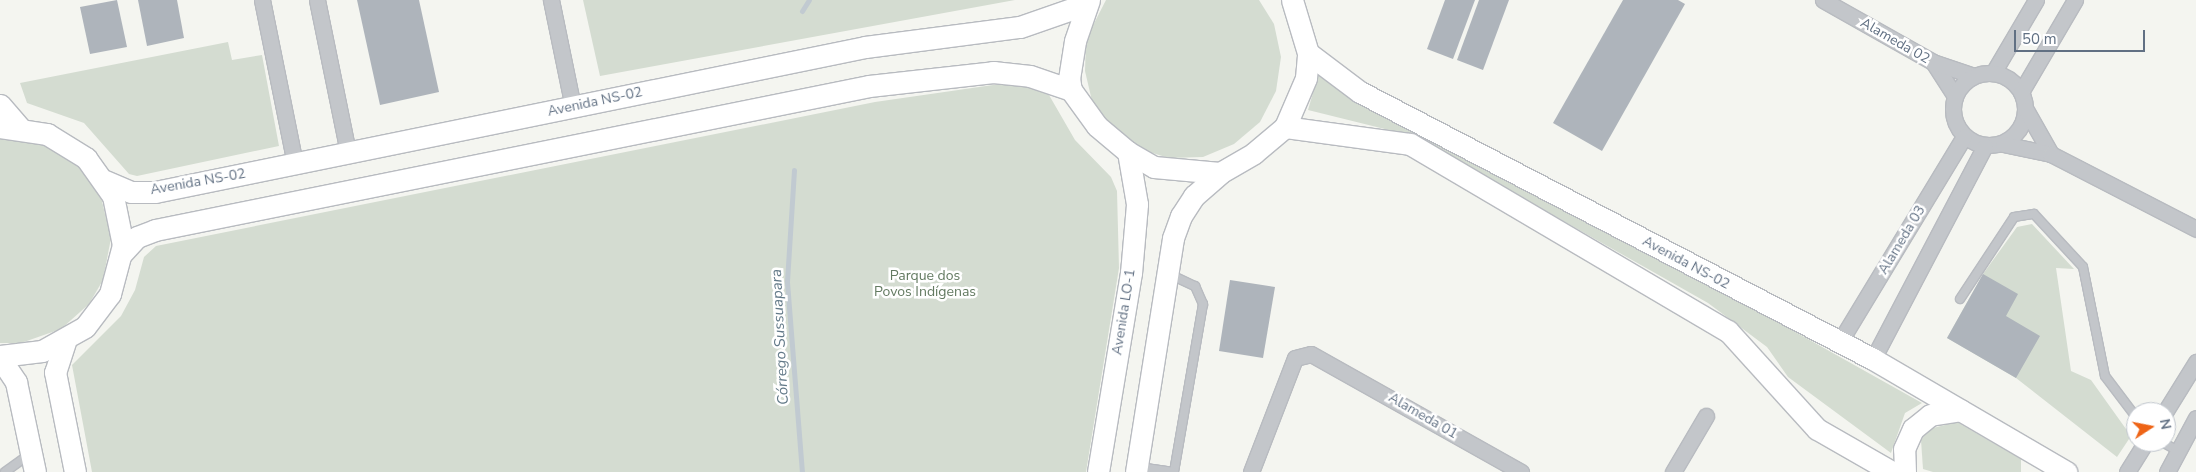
<!DOCTYPE html>
<html>
<head>
<meta charset="utf-8">
<style>
	body { margin:0 }
	#map { position:relative; width:2196px; height:472px; overflow:hidden; background:#f4f5f0; font-family:"Nunito Sans",sans-serif }
	div>[style] { position:absolute }
	.green>* { inset:0; background:#d4dcd1 }
	.stream>* { height:5px; margin:-2.5px; padding:0 2.5px; transform-origin:2.5px; border-radius:2.5px; background:#c1cad1 }
	.building>* { inset:0; background:#aeb4bb }
	.roads { filter:drop-shadow(1px 0 #b8bbc0) drop-shadow(-1px 0 #b8bbc0) drop-shadow(0 1px #b8bbc0) drop-shadow(0 -1px #b8bbc0) }
	.lane>* { height:8px; margin:-4px; padding:0 4px; transform-origin:4px; border-radius:4px; background:#c3c6ca }
	.street>* { height:15px; margin:-7.5px; padding:0 7.5px; transform-origin:7.5px; border-radius:7.5px; background:#c3c6ca }
	.street>.ring { margin:-7.5px; padding:0; box-sizing:content-box; background:none; border:15px solid #c3c6ca; border-radius:50% }
	.secondary>* { height:21px; margin:-10.5px; padding:0 10.5px; transform-origin:10.5px; border-radius:10.5px; background:#fff }
	span { translate:-50% -50%; white-space:nowrap; text-align:center; line-height:1.15; -webkit-text-stroke:5px #fff; paint-order:stroke }
	.street-label { font-size:14px; color:#617083 }
	.park-label { font-size:14px; color:#637a61 }
	.water-label { font-size:15px; color:#627988; font-style:italic }
	.north { position:absolute; left:2126px; top:402px; width:50px; height:50px; box-sizing:border-box; background:#fff; border:1px solid #c0c6cd; border-radius:50%; rotate:79deg; font-size:14px; font-weight:700; line-height:20px; text-align:center; color:#617083 }
	.north::after { content:''; display:block; margin:auto; width:18px; height:22px; background:#ee6416; clip-path:polygon(50% 0,100% 100%,50% 72%,0 100%) }
	.scale { position:absolute; left:2014px; top:30px; width:131px; height:22px; box-sizing:border-box; border:2px solid #617083; border-top:0; padding-left:6px; font-size:15px; line-height:18px; white-space:nowrap; color:#617083; -webkit-text-stroke:4px #fff; paint-order:stroke }
</style>
</head>
<body>
<div id="map">
	<div class="green">
		<i style="clip-path:polygon(583px 0,1015px 0,600px 76px)"></i>
		<i style="clip-path:polygon(1106px 0,1259px 0,1274px 24px,1281px 57px,1276px 91px,1260px 122px,1234px 144px,1203px 157px,1169px 158px,1136px 148px,1109px 127px,1092px 101px,1085px 71px,1086px 39px)"></i>
		<i style="clip-path:polygon(228px 42px,232px 60px,262px 55px,279px 146px,137px 176px,129px 174px,84px 123px,27px 103px,20px 83px)"></i>
		<i style="clip-path:polygon(1319px 72px,1708px 283px,1922px 403px,1905px 413px,1891px 453px,1788px 377px,1767px 347px,1708px 303px,1413px 136px,1308px 110px)"></i>
		<i style="clip-path:polygon(993px 85px,1021px 85px,1049px 95px,1075px 140px,1111px 177px,1117px 191px,1119px 268px,1086px 472px,92px 472px,72px 365px,121px 316px,135px 290px,144px 257px,156px 246px,875px 102px)"></i>
		<i style="clip-path:polygon(0 138px,44px 144px,79px 166px,101px 197px,111px 238px,103px 280px,89px 304px,61px 329px,21px 343px,0 343px)"></i>
		<i style="clip-path:polygon(2032px 224px,2074px 269px,2056px 268px,2071px 371px,2091px 380px,2131px 436px,2117px 457px,2016px 378px,1947px 338px,1983px 274px,2017px 227px)"></i>
		<i style="clip-path:polygon(1957px 422px,2021px 459px,2021px 472px,1933px 472px,1923px 469px,1921px 440px,1929px 429px)"></i>
	</div>
	<div class="stream">
		<i style="left:802px;top:11px;width:13px;rotate:-58deg"></i>
		<i style="left:794px;top:170px;width:112px;rotate:93.6deg"></i>
		<i style="left:787px;top:282px;width:191px;rotate:85.5deg"></i>
	</div>
	<div class="building">
		<i style="clip-path:polygon(117px 0,127px 47px,90px 54px,80px 7px)"></i>
		<i style="clip-path:polygon(138px 0,177px 0,184px 38px,147px 46px)"></i>
		<i style="clip-path:polygon(357px 0,419px 0,439px 92px,380px 105px)"></i>
		<i style="clip-path:polygon(1445px 0,1475px 0,1453px 59px,1427px 49px)"></i>
		<i style="clip-path:polygon(1479px 0,1509px 0,1483px 70px,1457px 60px)"></i>
		<i style="clip-path:polygon(1623px 0,1678px 0,1685px 4px,1602px 151px,1553px 123px)"></i>
		<i style="clip-path:polygon(1983px 274px,2018px 294px,2006px 316px,2040px 336px,2016px 378px,1947px 338px)"></i>
		<i style="clip-path:polygon(1230px 280px,1275px 287px,1263px 358px,1219px 351px)"></i>
	</div>
	<div class="roads">
		<div class="lane">
			<i style="left:1169px;top:274px;width:29px;rotate:25deg"></i>
			<i style="left:1195px;top:286px;width:20px;rotate:66deg"></i>
			<i style="left:1203px;top:304px;width:170px;rotate:99.8deg"></i>
			<i style="left:1960px;top:299px;width:98px;rotate:-56.6deg"></i>
			<i style="left:2014px;top:217px;width:20px;rotate:-9deg"></i>
			<i style="left:2034px;top:214px;width:72px;rotate:47.2deg"></i>
			<i style="left:2083px;top:267px;width:111px;rotate:78.6deg"></i>
			<i style="left:2105px;top:376px;width:51px;rotate:52.9deg"></i>
			<i style="left:2162px;top:442px;width:18px;rotate:29deg"></i>
			<i style="left:1139px;top:467px;width:35px;rotate:8deg"></i>
			<i style="left:5px;top:472px;width:31px;rotate:-36deg"></i>
		</div>
		<div class="street">
			<i style="left:262px;top:0;width:167px;rotate:78.6deg"></i>
			<i style="left:317px;top:0;width:156px;rotate:78.5deg"></i>
			<i style="left:551px;top:0;width:109px;rotate:78.4deg"></i>
			<i style="left:1823px;top:0;width:126px;rotate:29.4deg"></i>
			<i style="left:1933px;top:62px;width:40px;rotate:57.1deg"></i>
			<i style="left:1933px;top:62px;width:43px;rotate:18.9deg"></i>
			<i style="left:1993px;top:73px;width:85px;rotate:-59.5deg"></i>
			<i class="ring" style="left:1953px;top:73px;width:57px;height:57px"></i>
			<i style="left:2021px;top:92px;width:107px;rotate:-59.6deg"></i>
			<i style="left:2026px;top:110px;width:51px;rotate:60.4deg"></i>
			<i style="left:2003px;top:144px;width:49px;rotate:11.8deg"></i>
			<i style="left:2051px;top:154px;width:163px;rotate:27.3deg"></i>
			<i style="left:1839px;top:343px;width:241px;rotate:-58.8deg"></i>
			<i style="left:1873px;top:359px;width:241px;rotate:-62.3deg"></i>
			<i style="left:2165px;top:412px;width:59px;rotate:-58.2deg"></i>
			<i style="left:1251px;top:472px;width:122px;rotate:-68.9deg"></i>
			<i style="left:1295px;top:358px;width:16px;rotate:-14deg"></i>
			<i style="left:1311px;top:354px;width:241px;rotate:29.3deg"></i>
			<i style="left:1673px;top:472px;width:65px;rotate:-59.5deg"></i>
			<i style="left:2127px;top:472px;width:36px;rotate:-58deg"></i>
			<i style="left:2167px;top:472px;width:61px;rotate:-61.8deg"></i>
		</div>
		<div class="secondary">
			<i style="left:1089px;top:0;width:43px;rotate:108.9deg"></i>
			<i style="left:1075px;top:41px;width:37px;rotate:99deg"></i>
			<i style="left:1069px;top:78px;width:12px;rotate:81deg"></i>
			<i style="left:1071px;top:90px;width:44px;rotate:54.2deg"></i>
			<i style="left:1097px;top:126px;width:40px;rotate:40deg"></i>
			<i style="left:1128px;top:152px;width:30px;rotate:30deg"></i>
			<i style="left:1154px;top:167px;width:66px;rotate:5.2deg"></i>
			<i style="left:1220px;top:173px;width:39px;rotate:-30deg"></i>
			<i style="left:1254px;top:153px;width:40px;rotate:-40deg"></i>
			<i style="left:1285px;top:127px;width:53px;rotate:-66.8deg"></i>
			<i style="left:1306px;top:78px;width:25px;rotate:-85deg"></i>
			<i style="left:1308px;top:53px;width:55px;rotate:-106.8deg"></i>
			<i style="left:1308px;top:53px;width:65px;rotate:36.9deg"></i>
			<i style="left:1360px;top:92px;width:578px;rotate:27.5deg"></i>
			<i style="left:1873px;top:359px;width:224px;rotate:30.3deg"></i>
			<i style="left:0;top:105px;width:29px;rotate:49deg"></i>
			<i style="left:0;top:127px;width:48px;rotate:8.5deg"></i>
			<i style="left:47px;top:134px;width:46px;rotate:31.6deg"></i>
			<i style="left:86px;top:158px;width:47px;rotate:54.6deg"></i>
			<i style="left:113px;top:196px;width:50px;rotate:78.5deg"></i>
			<i style="left:123px;top:245px;width:51px;rotate:104.9deg"></i>
			<i style="left:110px;top:294px;width:41px;rotate:127.1deg"></i>
			<i style="left:85px;top:327px;width:49px;rotate:150.8deg"></i>
			<i style="left:42px;top:351px;width:42px;rotate:173.2deg"></i>
			<i style="left:1285px;top:127px;width:126px;rotate:7.7deg"></i>
			<i style="left:1410px;top:144px;width:369px;rotate:30.5deg"></i>
			<i style="left:1728px;top:331px;width:132px;rotate:47.8deg"></i>
			<i style="left:1817px;top:429px;width:86px;rotate:29.8deg"></i>
			<i style="left:105px;top:181px;width:28px;rotate:23deg"></i>
			<i style="left:131px;top:192px;width:24px"></i>
			<i style="left:155px;top:192px;width:725px;rotate:-11.54deg"></i>
			<i style="left:865px;top:47px;width:156px;rotate:-7.4deg"></i>
			<i style="left:1020px;top:27px;width:70px;rotate:-19.2deg"></i>
			<i style="left:122px;top:253px;width:22px;rotate:-47deg"></i>
			<i style="left:137px;top:237px;width:19px;rotate:-21deg"></i>
			<i style="left:155px;top:230px;width:728px;rotate:-11.4deg"></i>
			<i style="left:869px;top:86px;width:125px;rotate:-6.4deg"></i>
			<i style="left:993px;top:72px;width:37px;rotate:6deg"></i>
			<i style="left:1030px;top:76px;width:43px;rotate:18.9deg"></i>
			<i style="left:65px;top:342px;width:32px;rotate:108deg"></i>
			<i style="left:55px;top:372px;width:102px;rotate:78.7deg"></i>
			<i style="left:0;top:358px;width:29px;rotate:56deg"></i>
			<i style="left:16px;top:382px;width:92px;rotate:78.1deg"></i>
			<i style="left:1098px;top:472px;width:202px;rotate:-80.6deg"></i>
			<i style="left:1131px;top:273px;width:69px;rotate:-85deg"></i>
			<i style="left:1137px;top:204px;width:53px;rotate:-99.8deg"></i>
			<i style="left:1136px;top:472px;width:237px;rotate:-81deg"></i>
			<i style="left:1173px;top:238px;width:23px;rotate:-70deg"></i>
			<i style="left:1181px;top:216px;width:24px;rotate:-57deg"></i>
			<i style="left:1194px;top:196px;width:35px;rotate:-41deg"></i>
			<i style="left:1905px;top:472px;width:23px;rotate:-92deg"></i>
			<i style="left:1904px;top:449px;width:22px;rotate:-66deg"></i>
			<i style="left:1913px;top:429px;width:22px;rotate:-39deg"></i>
			<i style="left:1930px;top:415px;width:31px;rotate:-9deg"></i>
		</div>
	</div>
	<div class="street-label">
		<span style="left:1895px;top:41px;rotate:30deg">Alameda 02</span>
		<span style="left:595px;top:102px;rotate:-12deg">Avenida NS-02</span>
		<span style="left:198px;top:182px;rotate:-10deg">Avenida NS-02</span>
		<span style="left:1902px;top:240px;rotate:-59deg">Alameda 03</span>
		<span style="left:1686px;top:263px;rotate:28deg">Avenida NS-02</span>
		<span style="left:1124px;top:312px;rotate:-81deg">Avenida LO-1</span>
		<span style="left:1423px;top:416px;rotate:30deg">Alameda 01</span>
	</div>
	<div class="park-label">
		<span style="left:925px;top:284px">Parque dos<br>Povos Indígenas</span>
	</div>
	<div class="water-label">
		<span style="left:780px;top:337px;rotate:-93deg">Córrego Sussuapara</span>
	</div>
	<div class="north">N</div>
	<div class="scale">50 m</div>
</div>
</body>
</html>
